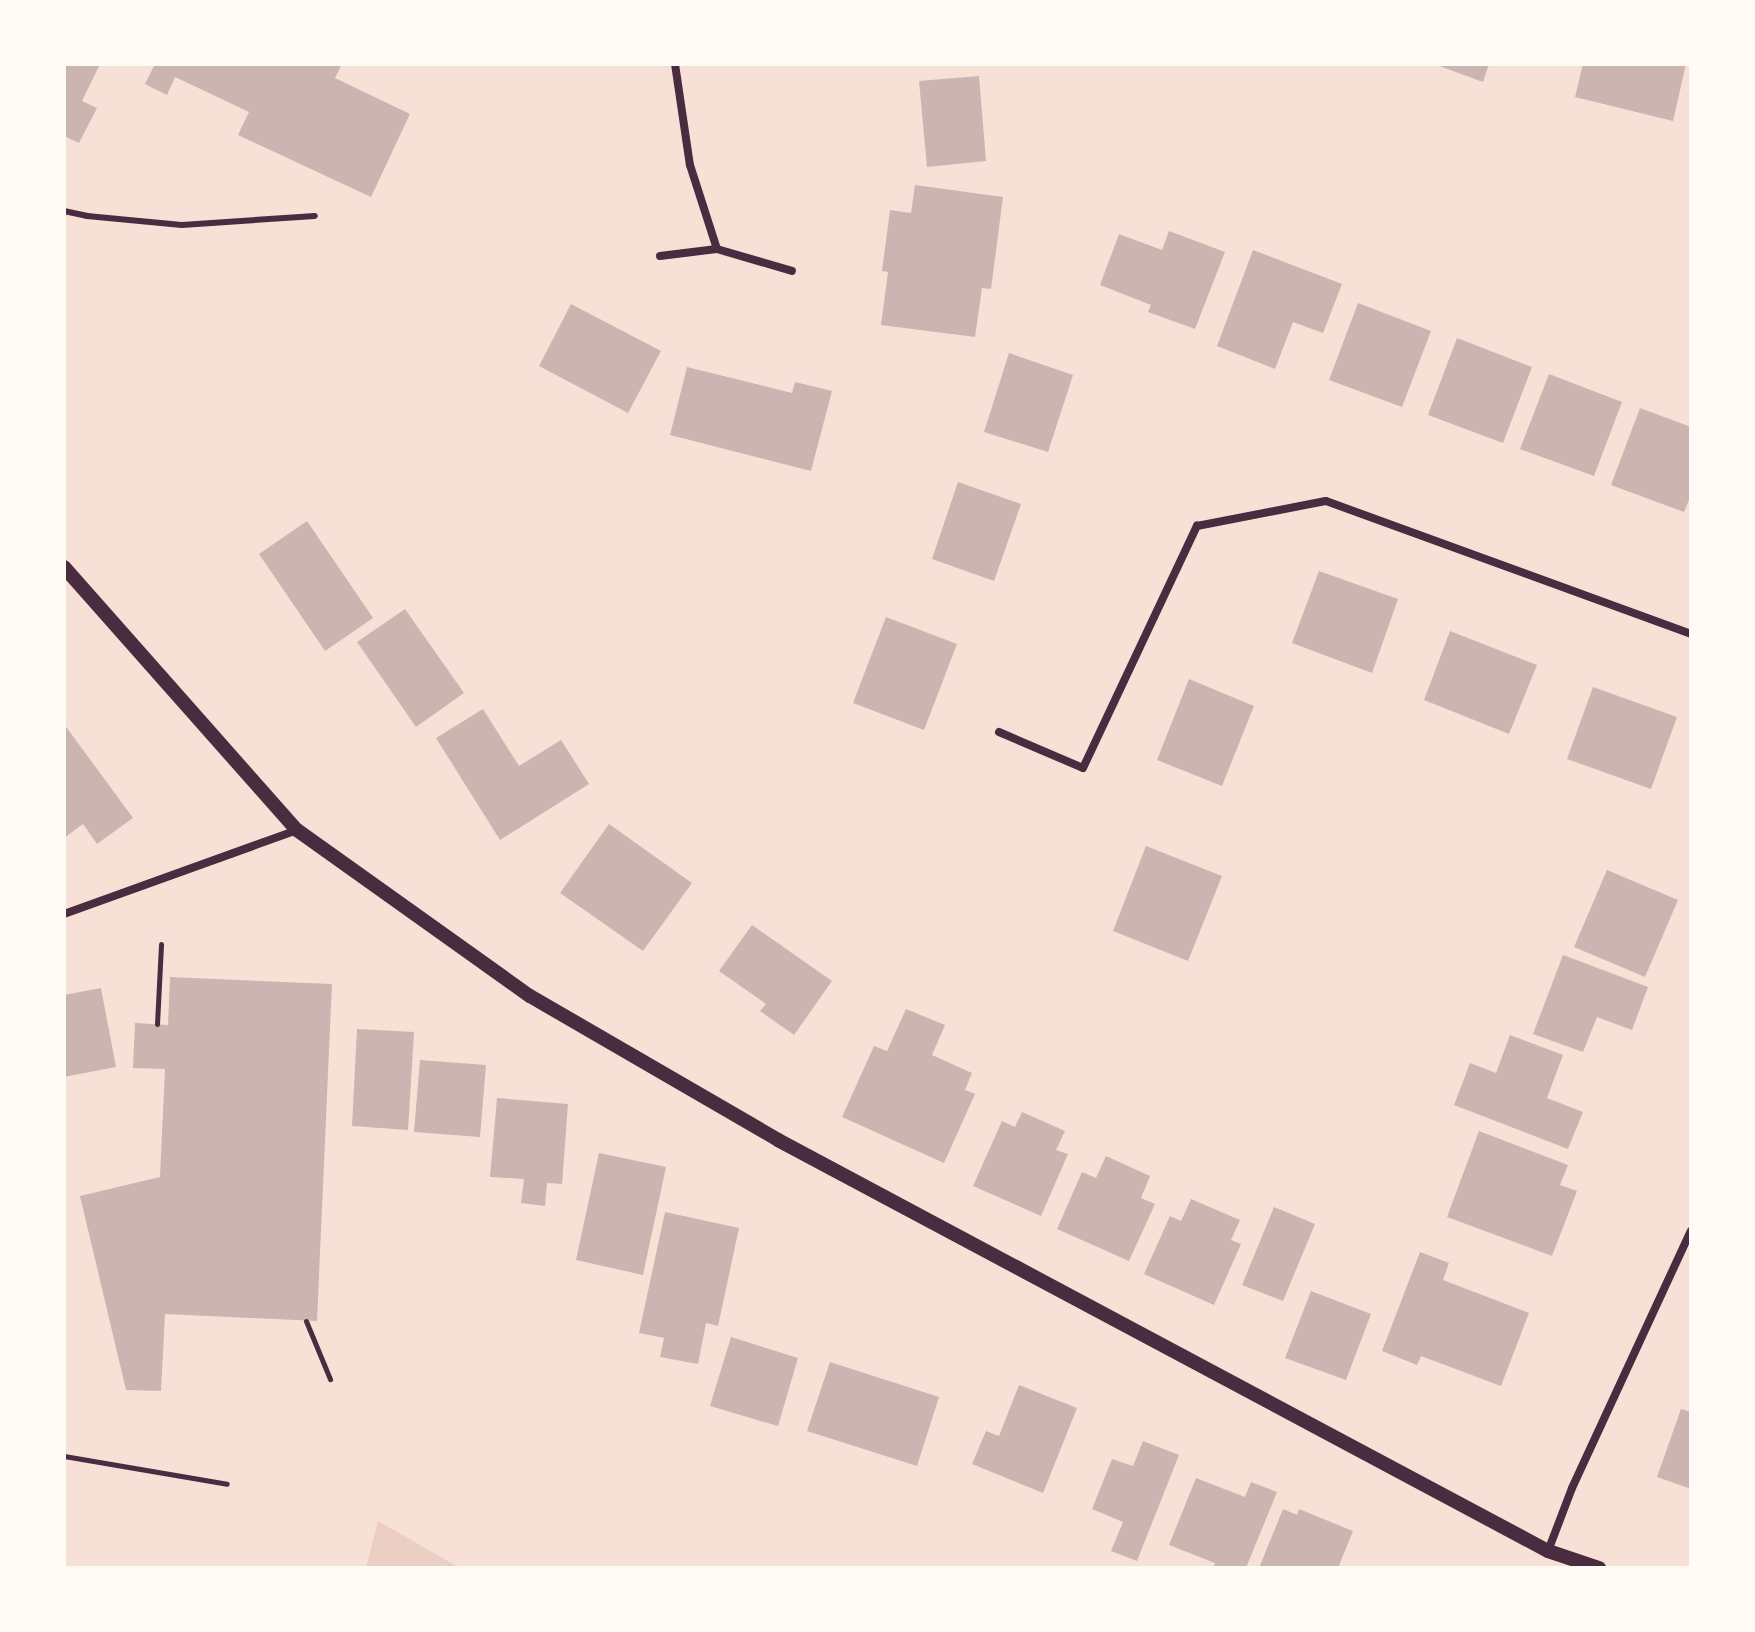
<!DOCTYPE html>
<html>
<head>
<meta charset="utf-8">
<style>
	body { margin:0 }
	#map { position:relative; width:1755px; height:1632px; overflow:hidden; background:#f7e1d7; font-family:"Nunito Sans",sans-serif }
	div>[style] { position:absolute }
	.green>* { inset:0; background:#ebcfc5 }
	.building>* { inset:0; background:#ccb4b1 }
	.path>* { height:5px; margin:-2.5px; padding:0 2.5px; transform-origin:2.5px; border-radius:2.5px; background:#4a2c40 }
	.service>* { height:6px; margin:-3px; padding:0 3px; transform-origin:3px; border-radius:3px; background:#4a2c40 }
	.minor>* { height:8px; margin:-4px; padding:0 4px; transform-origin:4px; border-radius:4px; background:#4a2c40 }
	.tertiary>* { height:14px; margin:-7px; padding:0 7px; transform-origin:7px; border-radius:7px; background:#4a2c40 }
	span { translate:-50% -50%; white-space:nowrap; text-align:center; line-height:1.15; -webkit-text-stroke:8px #fffaf5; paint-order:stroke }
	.frame { position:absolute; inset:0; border:66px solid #fffaf5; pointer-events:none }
</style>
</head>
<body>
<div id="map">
	<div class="green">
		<i style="clip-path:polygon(378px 1521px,460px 1568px,366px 1568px)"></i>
	</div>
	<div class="building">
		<i style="clip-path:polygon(64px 64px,100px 64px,82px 101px,97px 108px,79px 143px,64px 136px)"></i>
		<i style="clip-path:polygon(155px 64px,342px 64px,335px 78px,410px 114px,371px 197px,238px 135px,249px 112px,175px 77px,167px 95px,145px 84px)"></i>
		<i style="clip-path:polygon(1434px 64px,1489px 64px,1483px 82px)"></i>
		<i style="clip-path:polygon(1583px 64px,1686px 64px,1673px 121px,1575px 97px)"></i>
		<i style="clip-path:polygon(979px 76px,986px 161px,927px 167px,919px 81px)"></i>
		<i style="clip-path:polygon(915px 185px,1003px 197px,991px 289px,982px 288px,975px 337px,881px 325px,888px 272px,882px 271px,890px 210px,911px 213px)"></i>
		<i style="clip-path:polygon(1169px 231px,1225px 252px,1195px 329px,1148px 312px,1151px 305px,1100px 285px,1119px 234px,1162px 250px)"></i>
		<i style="clip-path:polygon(1253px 250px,1342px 284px,1323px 333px,1293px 322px,1275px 369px,1217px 346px)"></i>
		<i style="clip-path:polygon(1358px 303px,1431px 331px,1402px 407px,1329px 380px)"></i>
		<i style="clip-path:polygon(571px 304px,661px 351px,628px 413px,539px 366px)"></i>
		<i style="clip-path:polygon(1457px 338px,1532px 367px,1503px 443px,1428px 415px)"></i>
		<i style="clip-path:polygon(1009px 353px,1073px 375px,1048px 452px,984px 432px)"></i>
		<i style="clip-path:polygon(687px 367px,792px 393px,795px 382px,832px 391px,811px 471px,670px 435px)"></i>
		<i style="clip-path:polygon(1549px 374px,1622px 402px,1594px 476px,1520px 449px)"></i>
		<i style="clip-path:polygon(1640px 408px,1691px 427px,1691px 495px,1684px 512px,1611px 485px)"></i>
		<i style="clip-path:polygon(958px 482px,1021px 504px,994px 581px,932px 559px)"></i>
		<i style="clip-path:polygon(307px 521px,373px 618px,325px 651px,259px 554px)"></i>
		<i style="clip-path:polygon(1319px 571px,1398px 599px,1372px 673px,1292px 643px)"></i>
		<i style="clip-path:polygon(405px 609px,464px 693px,416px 727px,357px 642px)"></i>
		<i style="clip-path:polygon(886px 617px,957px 644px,924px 730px,853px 703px)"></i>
		<i style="clip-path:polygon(1450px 631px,1537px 665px,1509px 734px,1424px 700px)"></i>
		<i style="clip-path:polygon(1189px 679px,1254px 706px,1222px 786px,1157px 760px)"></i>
		<i style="clip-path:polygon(1593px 687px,1677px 717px,1651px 789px,1567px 759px)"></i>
		<i style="clip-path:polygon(483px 709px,519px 766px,561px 740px,589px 784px,500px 840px,436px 738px)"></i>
		<i style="clip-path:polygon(64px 724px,133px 818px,97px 844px,83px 824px,64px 838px)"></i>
		<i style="clip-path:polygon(609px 824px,692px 883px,643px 951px,560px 893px)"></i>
		<i style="clip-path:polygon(1146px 846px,1222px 876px,1188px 961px,1113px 931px)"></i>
		<i style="clip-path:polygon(1607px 870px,1678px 900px,1645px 977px,1574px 947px)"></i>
		<i style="clip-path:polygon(752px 925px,832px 981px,794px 1035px,760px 1011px,766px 1004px,719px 971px)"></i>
		<i style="clip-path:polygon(1563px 955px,1648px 987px,1632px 1030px,1597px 1017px,1583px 1052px,1533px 1034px)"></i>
		<i style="clip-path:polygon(170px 977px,332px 984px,317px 1321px,165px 1314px,161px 1391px,126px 1390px,80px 1196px,160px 1177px,165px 1069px,133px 1068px,135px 1023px,168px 1025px)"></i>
		<i style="clip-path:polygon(101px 988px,116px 1067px,64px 1077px,64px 995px)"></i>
		<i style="clip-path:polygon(906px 1009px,945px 1025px,932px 1055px,972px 1073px,965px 1090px,975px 1094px,944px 1163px,842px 1117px,874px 1046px,887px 1051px)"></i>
		<i style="clip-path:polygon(357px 1029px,414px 1032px,408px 1130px,352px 1126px)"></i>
		<i style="clip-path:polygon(1510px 1035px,1563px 1055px,1547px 1098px,1583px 1112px,1568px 1149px,1454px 1105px,1470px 1063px,1496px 1073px)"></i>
		<i style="clip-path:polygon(420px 1060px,486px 1065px,480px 1137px,414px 1132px)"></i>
		<i style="clip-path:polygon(497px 1098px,568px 1104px,562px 1184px,547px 1183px,545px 1206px,521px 1203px,524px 1179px,490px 1177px)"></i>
		<i style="clip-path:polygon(1022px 1112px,1065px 1131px,1056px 1150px,1068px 1154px,1041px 1216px,973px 1186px,1002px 1121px,1015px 1127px)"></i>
		<i style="clip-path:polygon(1479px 1131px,1568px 1165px,1560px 1185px,1577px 1191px,1552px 1256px,1447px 1217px)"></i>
		<i style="clip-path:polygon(599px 1153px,666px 1167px,643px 1275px,576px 1260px)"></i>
		<i style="clip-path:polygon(1106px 1156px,1150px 1176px,1141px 1198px,1155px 1204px,1129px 1261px,1057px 1229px,1082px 1172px,1096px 1178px)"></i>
		<i style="clip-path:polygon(1191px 1199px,1240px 1220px,1231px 1240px,1241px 1244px,1214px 1305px,1144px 1274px,1170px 1216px,1181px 1221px)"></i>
		<i style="clip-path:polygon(1274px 1207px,1315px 1224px,1283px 1301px,1242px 1285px)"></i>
		<i style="clip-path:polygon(665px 1212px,739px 1228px,718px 1326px,706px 1323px,698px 1364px,660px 1357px,664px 1338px,639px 1333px)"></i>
		<i style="clip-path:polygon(1420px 1252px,1449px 1263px,1443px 1280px,1529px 1313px,1501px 1386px,1421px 1356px,1417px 1365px,1382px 1351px)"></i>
		<i style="clip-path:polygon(1311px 1291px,1371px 1314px,1346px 1380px,1285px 1358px)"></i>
		<i style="clip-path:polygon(731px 1337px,798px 1358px,778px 1426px,710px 1406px)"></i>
		<i style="clip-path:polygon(830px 1362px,939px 1397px,917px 1466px,807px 1431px)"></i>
		<i style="clip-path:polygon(1019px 1385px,1077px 1408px,1043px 1493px,972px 1464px,986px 1431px,999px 1436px)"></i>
		<i style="clip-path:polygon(1681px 1409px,1691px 1412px,1691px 1489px,1657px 1477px)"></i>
		<i style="clip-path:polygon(1143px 1441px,1179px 1455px,1137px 1561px,1111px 1551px,1123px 1522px,1092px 1509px,1112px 1459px,1133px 1466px)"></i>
		<i style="clip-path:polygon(1196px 1478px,1245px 1497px,1251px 1482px,1277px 1492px,1246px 1568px,1213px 1568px,1215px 1563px,1169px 1545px)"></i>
		<i style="clip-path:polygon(1283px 1509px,1297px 1515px,1299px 1509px,1353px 1531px,1338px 1568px,1259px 1568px)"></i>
	</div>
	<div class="path">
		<i style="left:157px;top:1024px;width:80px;rotate:-87.1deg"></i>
		<i style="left:306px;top:1321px;width:63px;rotate:67.5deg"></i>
		<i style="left:64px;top:1456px;width:165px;rotate:9.7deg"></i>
	</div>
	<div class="service">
		<i style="left:64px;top:211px;width:24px;rotate:12deg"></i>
		<i style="left:87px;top:216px;width:95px;rotate:5.4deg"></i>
		<i style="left:182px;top:225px;width:133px;rotate:-3.9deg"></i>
	</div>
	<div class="minor">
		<i style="left:675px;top:64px;width:102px;rotate:81.6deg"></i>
		<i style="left:690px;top:165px;width:88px;rotate:72.2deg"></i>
		<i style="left:717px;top:249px;width:78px;rotate:16.3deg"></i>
		<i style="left:660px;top:256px;width:57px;rotate:-7deg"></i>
		<i style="left:999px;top:732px;width:91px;rotate:23.2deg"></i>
		<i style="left:1083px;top:768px;width:268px;rotate:-64.8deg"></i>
		<i style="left:1197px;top:526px;width:131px;rotate:-11deg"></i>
		<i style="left:1326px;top:501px;width:388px;rotate:20deg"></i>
		<i style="left:64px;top:914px;width:248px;rotate:-19.8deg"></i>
		<i style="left:1548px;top:1551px;width:67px;rotate:-69.1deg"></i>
		<i style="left:1572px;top:1488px;width:283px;rotate:-65.2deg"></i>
	</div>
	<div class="tertiary">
		<i style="left:64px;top:567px;width:351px;rotate:48.5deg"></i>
		<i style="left:297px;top:830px;width:286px;rotate:35.5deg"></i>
		<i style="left:530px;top:996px;width:287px;rotate:30.1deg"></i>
		<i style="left:778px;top:1140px;width:873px;rotate:28.09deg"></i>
		<i style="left:1548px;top:1551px;width:54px;rotate:18.4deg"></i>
	</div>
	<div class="frame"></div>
</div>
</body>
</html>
